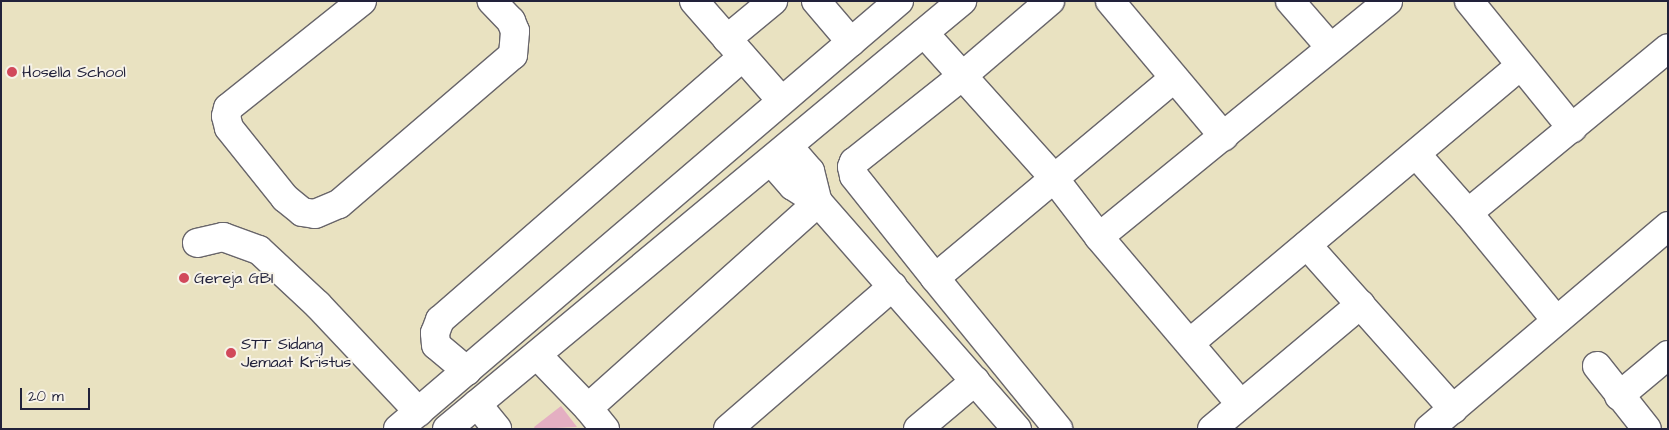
<!DOCTYPE html>
<html>
<head>
<meta charset="utf-8">
<style>
	body { margin:0 }
	#map { position:relative; width:1669px; height:430px; overflow:hidden; background:#e9e2c1; font-family:"Architects Daughter",sans-serif }
	div>[style] { position:absolute }
	.building>* { inset:0; background:#e4afc2 }
	.roads { filter:drop-shadow(1px 0 #68656a) drop-shadow(-1px 0 #68656a) drop-shadow(0 1px #68656a) drop-shadow(0 -1px #68656a) }
	.minor>* { height:28px; margin:-14px; padding:0 14px; transform-origin:14px; border-radius:14px; background:#fff }
	.major>* { height:28px; margin:-14px; padding:0 14px; transform-origin:14px; border-radius:14px; background:#fff }
	.dots>* { width:14px; height:14px; translate:-50% -50%; box-sizing:border-box; border:2px solid #f7f3e8; border-radius:50% }
	span { translate:-50% -50%; white-space:nowrap; text-align:center; line-height:1.15; -webkit-text-stroke:4px #f7f3e8; paint-order:stroke }
	.poi-label { font-size:16px; color:#22223b }
	.left { translate:0 -50%; text-align:left }
	.frame { position:absolute; inset:0; border:2px solid #22223b; pointer-events:none }
	.scale { position:absolute; left:20px; top:388px; width:70px; height:22px; box-sizing:border-box; border:2px solid #22223b; border-top:0; padding-left:6px; font-size:15px; line-height:18px; white-space:nowrap; color:#22223b; -webkit-text-stroke:4px #f7f3e8; paint-order:stroke }
</style>
</head>
<body>
<div id="map">
	<div class="building">
		<i style="clip-path:polygon(561px 406px,577px 427px,535px 429px,534px 427px)"></i>
	</div>
	<div class="roads">
		<div class="minor">
			<i style="left:362px;top:1px;width:171px;rotate:141.4deg"></i>
			<i style="left:228px;top:108px;width:8px;rotate:104deg"></i>
			<i style="left:226px;top:116px;width:12px;rotate:76deg"></i>
			<i style="left:229px;top:128px;width:90px;rotate:51.3deg"></i>
			<i style="left:285px;top:198px;width:22px;rotate:39deg"></i>
			<i style="left:302px;top:212px;width:13px;rotate:9deg"></i>
			<i style="left:315px;top:214px;width:26px;rotate:-23deg"></i>
			<i style="left:339px;top:204px;width:229px;rotate:-40.6deg"></i>
			<i style="left:513px;top:55px;width:24px;rotate:-85deg"></i>
			<i style="left:515px;top:31px;width:11px;rotate:-112deg"></i>
			<i style="left:511px;top:21px;width:28px;rotate:-134deg"></i>
			<i style="left:694px;top:1px;width:132px;rotate:48.7deg"></i>
			<i style="left:816px;top:1px;width:54px;rotate:49.5deg"></i>
			<i style="left:1050px;top:1px;width:117px;rotate:139.5deg"></i>
			<i style="left:961px;top:77px;width:137px;rotate:141.5deg"></i>
			<i style="left:854px;top:162px;width:5px;rotate:112deg"></i>
			<i style="left:852px;top:167px;width:9px;rotate:77deg"></i>
			<i style="left:854px;top:176px;width:130px;rotate:51.5deg"></i>
			<i style="left:935px;top:278px;width:195px;rotate:50.8deg"></i>
			<i style="left:1110px;top:1px;width:177px;rotate:50deg"></i>
			<i style="left:1290px;top:1px;width:61px;rotate:49deg"></i>
			<i style="left:1469px;top:1px;width:164px;rotate:51deg"></i>
			<i style="left:924px;top:33px;width:193px;rotate:48.1deg"></i>
			<i style="left:1053px;top:177px;width:76px;rotate:52.5deg"></i>
			<i style="left:1099px;top:237px;width:218px;rotate:49.7deg"></i>
			<i style="left:727px;top:39px;width:60px;rotate:-39.6deg"></i>
			<i style="left:789px;top:147px;width:32px;rotate:49deg"></i>
			<i style="left:810px;top:171px;width:32px;rotate:76deg"></i>
			<i style="left:1416px;top:154px;width:79px;rotate:48.6deg"></i>
			<i style="left:1468px;top:213px;width:259px;rotate:-39.5deg"></i>
			<i style="left:771px;top:161px;width:33px;rotate:49deg"></i>
			<i style="left:793px;top:186px;width:30px;rotate:33deg"></i>
			<i style="left:1468px;top:213px;width:139px;rotate:50.6deg"></i>
			<i style="left:1099px;top:237px;width:373px;rotate:-39.2deg"></i>
			<i style="left:197px;top:243px;width:27px;rotate:-13deg"></i>
			<i style="left:223px;top:237px;width:38px;rotate:20deg"></i>
			<i style="left:259px;top:250px;width:81px;rotate:43deg"></i>
			<i style="left:318px;top:305px;width:147px;rotate:46.7deg"></i>
			<i style="left:1307px;top:245px;width:220px;rotate:48.3deg"></i>
			<i style="left:935px;top:278px;width:310px;rotate:-39.9deg"></i>
			<i style="left:1191px;top:342px;width:429px;rotate:-40deg"></i>
			<i style="left:537px;top:355px;width:74px;rotate:46.1deg"></i>
			<i style="left:1597px;top:366px;width:80px;rotate:51.6deg"></i>
			<i style="left:467px;top:371px;width:40px;rotate:-140deg"></i>
			<i style="left:436px;top:345px;width:12px;rotate:-95deg"></i>
			<i style="left:435px;top:333px;width:14px;rotate:-69deg"></i>
			<i style="left:440px;top:320px;width:401px;rotate:-41deg"></i>
			<i style="left:1619px;top:396px;width:64px;rotate:-39.9deg"></i>
			<i style="left:477px;top:404px;width:32px;rotate:51deg"></i>
			<i style="left:605px;top:429px;width:27px;rotate:-129deg"></i>
			<i style="left:588px;top:408px;width:309px;rotate:-41.8deg"></i>
			<i style="left:818px;top:202px;width:302px;rotate:48.8deg"></i>
			<i style="left:728px;top:429px;width:218px;rotate:-40.9deg"></i>
			<i style="left:918px;top:429px;width:75px;rotate:-40.1deg"></i>
			<i style="left:1212px;top:429px;width:194px;rotate:-40deg"></i>
			<i style="left:1429px;top:429px;width:314px;rotate:-40.3deg"></i>
		</div>
		<div class="major">
			<i style="left:398px;top:429px;width:659px;rotate:-40.51deg"></i>
			<i style="left:447px;top:429px;width:670px;rotate:-39.73deg"></i>
		</div>
	</div>
	<div class="dots">
		<i style="left:12px;top:72px;background:#d1495b"></i>
		<i style="left:184px;top:278px;background:#d1495b"></i>
		<i style="left:231px;top:353px;background:#d1495b"></i>
	</div>
	<div class="poi-label">
		<span class="left" style="left:22px;top:72px">Hosella School</span>
		<span class="left" style="left:194px;top:278px">Gereja GBI</span>
		<span class="left" style="left:241px;top:353px">STT Sidang<br>Jemaat Kristus</span>
	</div>
	<div class="frame"></div>
	<div class="scale">20 m</div>
</div>
</body>
</html>
